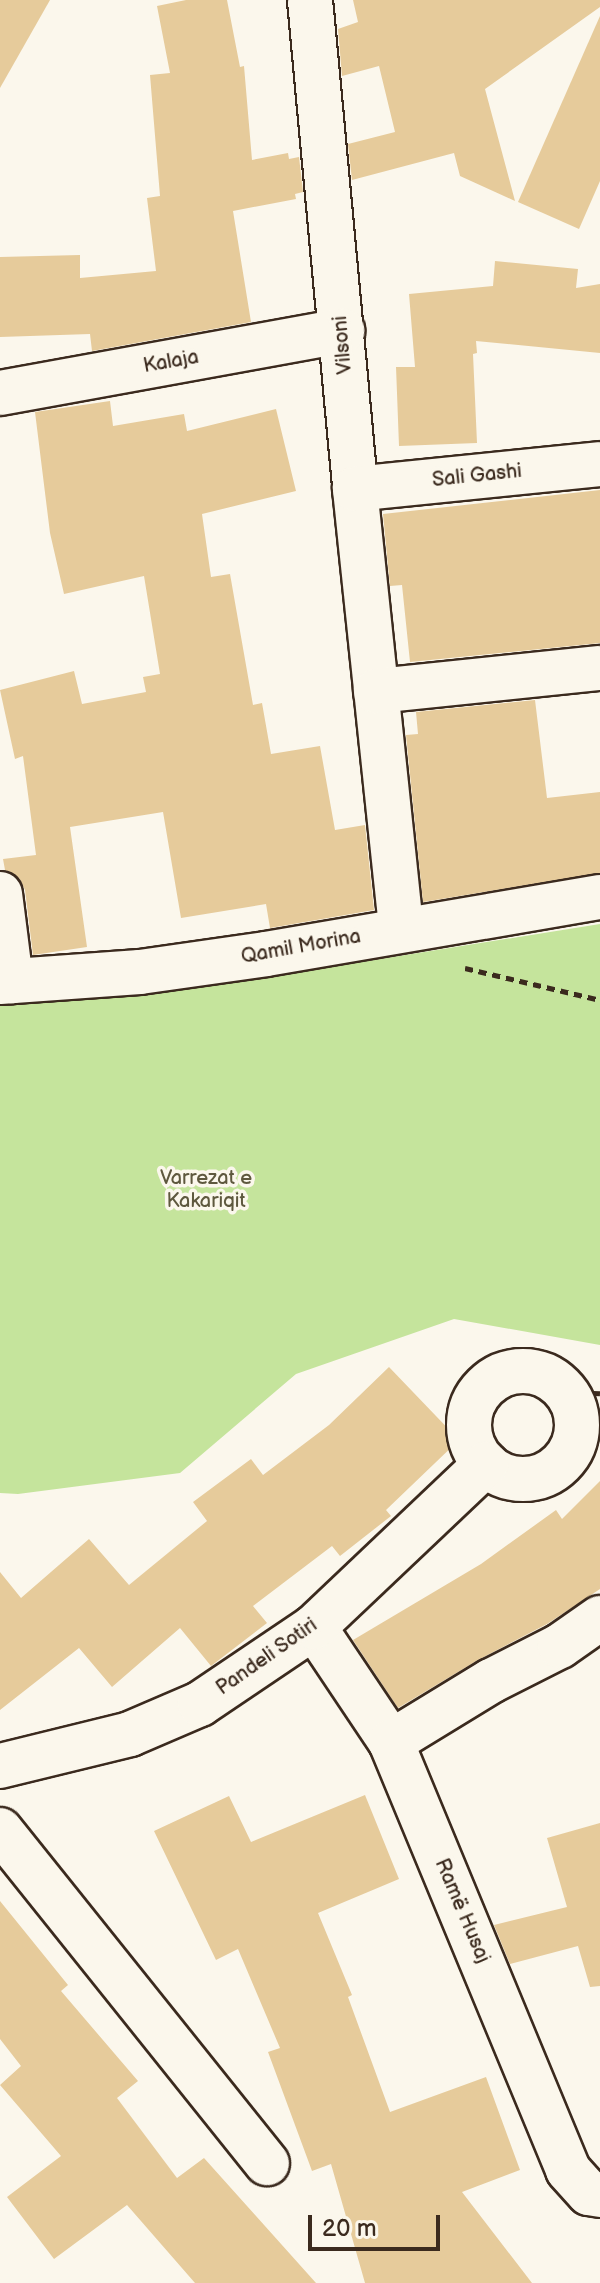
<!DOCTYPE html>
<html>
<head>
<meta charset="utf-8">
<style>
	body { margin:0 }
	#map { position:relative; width:600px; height:2283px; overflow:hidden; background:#fbf7ec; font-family:"Balsamiq Sans",sans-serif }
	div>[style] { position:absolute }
	.green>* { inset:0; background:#c5e49c }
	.building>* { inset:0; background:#e6cb9b }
	.path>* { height:5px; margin-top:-2.5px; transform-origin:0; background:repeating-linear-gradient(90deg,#3b2a1e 0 8px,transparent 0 14px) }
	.roads { filter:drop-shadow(2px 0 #3b2a1e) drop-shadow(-2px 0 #3b2a1e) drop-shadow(0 2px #3b2a1e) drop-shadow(0 -2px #3b2a1e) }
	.minor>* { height:44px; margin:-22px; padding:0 22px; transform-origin:22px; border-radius:22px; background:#fbf7ec }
	.minor>.ring { margin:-22px; padding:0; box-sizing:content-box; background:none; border:44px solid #fbf7ec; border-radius:50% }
	span { translate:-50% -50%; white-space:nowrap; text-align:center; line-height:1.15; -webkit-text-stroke:7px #fbf7ec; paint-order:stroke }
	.street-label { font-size:20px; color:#3b2a1e }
	.park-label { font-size:20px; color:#5e583e }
	.scale { position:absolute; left:308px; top:2215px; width:132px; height:36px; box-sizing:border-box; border:4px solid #3b2a1e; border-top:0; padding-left:10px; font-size:24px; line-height:28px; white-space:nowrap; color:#3b2a1e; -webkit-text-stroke:6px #fbf7ec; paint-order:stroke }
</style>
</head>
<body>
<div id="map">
	<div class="green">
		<i style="clip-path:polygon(600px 924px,600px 1345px,454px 1319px,296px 1374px,180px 1473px,18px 1494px,0 1493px,0 1005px,230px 983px)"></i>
	</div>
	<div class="building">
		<i style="clip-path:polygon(0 0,50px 0,0 88px)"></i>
		<i style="clip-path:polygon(186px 0,227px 0,240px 67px,244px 66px,252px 160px,288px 153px,289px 159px,299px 157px,303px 192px,295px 194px,296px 199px,233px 211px,251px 322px,92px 351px,90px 334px,0 337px,0 257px,80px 255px,80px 278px,156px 271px,147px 198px,160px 196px,150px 75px,170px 73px,157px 6px)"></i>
		<i style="clip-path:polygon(353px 0,600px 0,600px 7px,485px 89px,515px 201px,460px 176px,454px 153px,352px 180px,348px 144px,395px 132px,379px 66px,342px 76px,338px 29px,358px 22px)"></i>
		<i style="clip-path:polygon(600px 16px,600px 181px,579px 229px,518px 202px)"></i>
		<i style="clip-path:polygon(495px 261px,578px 269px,576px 288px,600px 284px,600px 353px,476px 341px,477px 353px,473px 354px,477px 443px,399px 446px,396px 367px,415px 367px,409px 294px,493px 286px)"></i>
		<i style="clip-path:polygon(110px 401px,113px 426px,184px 414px,187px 431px,276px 409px,296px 491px,202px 514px,211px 577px,230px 574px,253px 705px,262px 703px,271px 754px,320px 746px,335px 830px,365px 825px,374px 910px,270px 928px,266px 904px,181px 918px,163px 812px,70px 827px,87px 947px,33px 955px,25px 890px,19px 878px,5px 870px,3px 859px,36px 855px,23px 756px,15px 759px,0 690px,74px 671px,82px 704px,146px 692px,143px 677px,160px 674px,144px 576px,64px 594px,50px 533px,35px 412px)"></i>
		<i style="clip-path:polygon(600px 490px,600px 643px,410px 662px,402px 585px,390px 586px,383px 514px)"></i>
		<i style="clip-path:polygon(535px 700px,547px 798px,600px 792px,600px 873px,423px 902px,406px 735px,418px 734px,416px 712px)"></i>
		<i style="clip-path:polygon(389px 1367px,459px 1440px,386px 1510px,391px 1516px,340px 1556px,332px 1546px,253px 1606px,267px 1623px,211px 1666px,180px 1628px,112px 1687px,79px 1648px,0 1710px,0 1572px,21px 1598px,89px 1539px,129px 1585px,207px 1521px,193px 1502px,251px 1459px,263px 1475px,329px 1425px)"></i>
		<i style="clip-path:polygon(600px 1481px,600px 1589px,547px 1624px,478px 1660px,398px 1708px,353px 1640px,481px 1564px,556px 1510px,562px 1519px)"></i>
		<i style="clip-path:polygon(365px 1795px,399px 1879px,318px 1913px,352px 1995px,348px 1997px,390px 2112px,486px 2077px,520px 2170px,462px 2192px,532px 2283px,365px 2283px,331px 2164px,312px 2171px,268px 2052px,280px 2048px,238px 1949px,216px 1960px,154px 1831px,229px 1796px,251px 1842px)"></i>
		<i style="clip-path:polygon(600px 1823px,600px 1986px,590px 1987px,578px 1946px,510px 1964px,494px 1925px,567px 1907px,547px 1838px)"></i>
		<i style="clip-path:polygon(0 1901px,68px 1985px,61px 1991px,138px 2081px,117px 2098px,177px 2178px,204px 2158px,316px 2283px,195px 2283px,127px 2205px,54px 2259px,7px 2197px,61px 2156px,0 2085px,21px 2066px,0 2039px)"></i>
	</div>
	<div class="path">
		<i style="left:465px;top:968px;width:139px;rotate:13.3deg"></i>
		<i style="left:566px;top:1392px;width:34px;rotate:2deg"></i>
	</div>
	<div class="roads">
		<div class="minor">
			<i style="left:310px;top:0;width:491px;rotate:84.7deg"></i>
			<i style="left:355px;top:489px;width:442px;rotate:84deg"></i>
			<i style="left:0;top:393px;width:348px;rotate:-10.3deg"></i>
			<i style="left:355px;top:489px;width:246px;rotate:-5.8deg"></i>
			<i style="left:376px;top:691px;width:225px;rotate:-5.9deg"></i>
			<i style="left:0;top:894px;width:88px;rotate:82.8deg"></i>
			<i style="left:0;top:982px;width:140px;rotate:-4.1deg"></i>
			<i style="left:140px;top:972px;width:127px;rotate:-8.1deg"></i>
			<i style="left:266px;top:954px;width:339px;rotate:-9.7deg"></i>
			<i class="ring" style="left:469px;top:1371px;width:64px;height:64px"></i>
			<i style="left:314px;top:1627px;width:138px;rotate:56.2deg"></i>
			<i style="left:391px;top:1742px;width:463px;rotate:67.5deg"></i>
			<i style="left:568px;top:2170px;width:31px;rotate:48deg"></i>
			<i style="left:589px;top:2193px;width:11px;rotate:10deg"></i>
			<i style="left:391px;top:1742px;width:117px;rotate:-31.4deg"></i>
			<i style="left:491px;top:1681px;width:77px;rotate:-26.9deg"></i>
			<i style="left:560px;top:1646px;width:49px;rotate:-35deg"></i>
			<i style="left:0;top:1766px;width:134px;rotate:-13.8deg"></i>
			<i style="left:130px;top:1734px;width:76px;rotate:-23.2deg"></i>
			<i style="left:200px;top:1704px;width:138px;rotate:-34deg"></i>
			<i style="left:314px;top:1627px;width:237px;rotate:-43.5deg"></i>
			<i style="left:0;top:1830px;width:427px;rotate:51.3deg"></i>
		</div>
	</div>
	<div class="street-label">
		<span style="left:343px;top:345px;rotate:-95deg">Vilsoni</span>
		<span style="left:171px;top:362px;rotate:-10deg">Kalaja</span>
		<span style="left:477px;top:476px;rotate:-6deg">Sali Gashi</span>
		<span style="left:301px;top:947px;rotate:-10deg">Qamil Morina</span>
		<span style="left:267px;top:1657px;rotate:-35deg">Pandeli Sotiri</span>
		<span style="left:462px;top:1911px;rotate:67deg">Ramë Husaj</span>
	</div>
	<div class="park-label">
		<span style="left:206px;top:1190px">Varrezat e<br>Kakariqit</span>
	</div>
	<div class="scale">20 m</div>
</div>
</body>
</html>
